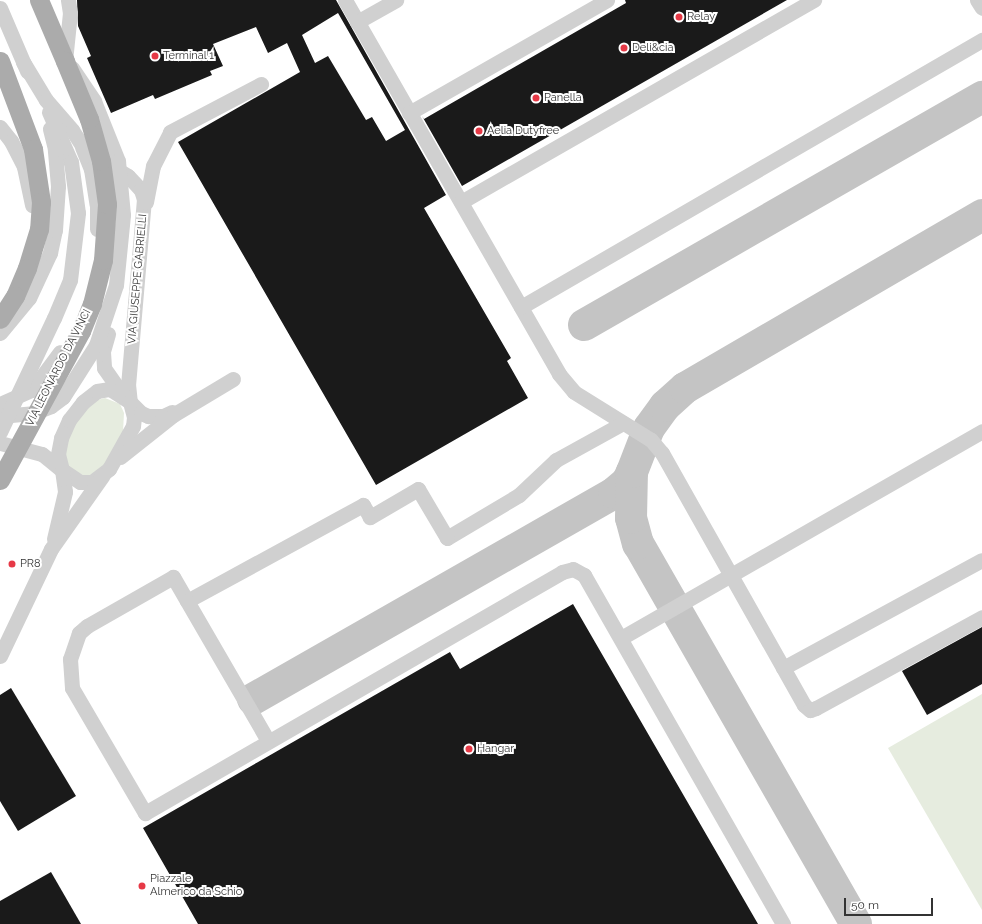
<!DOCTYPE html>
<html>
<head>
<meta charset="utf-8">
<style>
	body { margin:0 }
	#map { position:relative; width:982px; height:924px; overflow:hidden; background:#fff; font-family:Raleway,sans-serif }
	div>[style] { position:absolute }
	.green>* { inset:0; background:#e6ecdf }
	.taxiway>* { height:32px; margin:-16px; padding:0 16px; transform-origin:16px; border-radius:16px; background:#c4c4c4 }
	.building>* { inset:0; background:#1a1a1a }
	.minor>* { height:15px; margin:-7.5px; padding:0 7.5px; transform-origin:7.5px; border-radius:7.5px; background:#d0d0d0 }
	.major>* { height:19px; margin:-9.5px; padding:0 9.5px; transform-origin:9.5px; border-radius:9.5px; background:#ababab }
	.minor-bridge>* { height:15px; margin:-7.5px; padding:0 7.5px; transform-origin:7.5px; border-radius:7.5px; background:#d0d0d0 }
	.major-bridge>* { height:19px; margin:-9.5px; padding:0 9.5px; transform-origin:9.5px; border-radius:9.5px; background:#ababab }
	.dots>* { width:11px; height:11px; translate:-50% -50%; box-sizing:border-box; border:2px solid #fff; border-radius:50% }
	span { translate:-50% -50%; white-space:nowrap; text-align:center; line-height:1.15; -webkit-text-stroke:4px #fff; paint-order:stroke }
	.poi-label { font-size:11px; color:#333 }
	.left { translate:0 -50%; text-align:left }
	.street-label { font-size:11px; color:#333 }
	.scale { position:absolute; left:844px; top:898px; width:89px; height:18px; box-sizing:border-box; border:2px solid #333; border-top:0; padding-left:5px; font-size:12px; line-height:14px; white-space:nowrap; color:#333; -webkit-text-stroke:3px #fff; paint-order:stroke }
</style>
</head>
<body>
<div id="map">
	<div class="green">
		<i style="clip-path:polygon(105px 398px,120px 404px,124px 413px,123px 432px,104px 467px,95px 474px,85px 476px,74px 471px,66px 464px,65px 450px,70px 432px,81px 414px,97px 400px)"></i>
		<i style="clip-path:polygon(982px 694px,982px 910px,888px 748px)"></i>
	</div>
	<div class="taxiway">
		<i style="left:584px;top:325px;width:459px;rotate:-29.8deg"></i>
		<i style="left:253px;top:699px;width:416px;rotate:-29.7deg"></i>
		<i style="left:614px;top:493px;width:17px;rotate:-40deg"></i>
		<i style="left:627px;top:482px;width:11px;rotate:-63deg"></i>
		<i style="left:856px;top:924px;width:438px;rotate:-119.8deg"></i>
		<i style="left:638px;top:544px;width:27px;rotate:-105deg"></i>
		<i style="left:631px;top:518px;width:46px;rotate:-88.8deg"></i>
		<i style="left:632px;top:472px;width:47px;rotate:-68.9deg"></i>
		<i style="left:649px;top:428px;width:27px;rotate:-54deg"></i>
		<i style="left:665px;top:406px;width:27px;rotate:-42deg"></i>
		<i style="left:685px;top:388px;width:344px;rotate:-30.2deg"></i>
	</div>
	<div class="building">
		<i style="clip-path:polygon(evenodd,77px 0,336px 0,446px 195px,424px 208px,511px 358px,507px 361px,528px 398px,376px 485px,178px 142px,300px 72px,287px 43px,268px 53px,256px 27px,213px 44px,223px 66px,210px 71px,212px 75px,155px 99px,153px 95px,111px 113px,87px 58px,91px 56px,78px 26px,77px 0,338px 13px,405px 130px,386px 141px,372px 117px,366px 120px,328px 56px,315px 63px,302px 35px,338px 13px)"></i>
		<i style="clip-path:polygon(625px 0,787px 0,462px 186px,422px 116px,424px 119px,626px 3px)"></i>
		<i style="clip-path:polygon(573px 604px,758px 924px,198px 924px,143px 828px,450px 652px,460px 669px)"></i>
		<i style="clip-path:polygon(982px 627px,982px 684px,927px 715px,902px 671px)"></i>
		<i style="clip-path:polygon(11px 688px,76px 796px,18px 831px,0 801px,0 695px)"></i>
		<i style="clip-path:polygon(51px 872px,81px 924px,0 924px,0 901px)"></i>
	</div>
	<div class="minor">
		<i style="left:345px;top:0;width:431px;rotate:60.2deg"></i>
		<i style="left:559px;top:374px;width:23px;rotate:50deg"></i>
		<i style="left:574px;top:392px;width:91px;rotate:31.9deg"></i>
		<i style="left:651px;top:440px;width:17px;rotate:50deg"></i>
		<i style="left:662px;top:453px;width:289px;rotate:60.6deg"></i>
		<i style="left:804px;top:705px;width:8px;rotate:40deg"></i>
		<i style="left:810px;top:710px;width:6px;rotate:-18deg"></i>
		<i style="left:816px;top:708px;width:189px;rotate:-28.7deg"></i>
		<i style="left:977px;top:0;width:9px;rotate:58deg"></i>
		<i style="left:0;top:8px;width:69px;rotate:66.8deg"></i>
		<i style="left:357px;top:22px;width:45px;rotate:-29.4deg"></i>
		<i style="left:65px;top:61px;width:48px;rotate:-84.1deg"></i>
		<i style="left:70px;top:13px;width:13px;rotate:-99deg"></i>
		<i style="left:23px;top:62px;width:44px;rotate:58.8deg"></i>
		<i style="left:46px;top:100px;width:40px;rotate:49deg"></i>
		<i style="left:72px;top:130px;width:24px;rotate:57deg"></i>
		<i style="left:85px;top:150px;width:50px;rotate:31.2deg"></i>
		<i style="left:128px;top:176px;width:19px;rotate:47deg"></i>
		<i style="left:141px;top:190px;width:9px;rotate:72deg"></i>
		<i style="left:144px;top:199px;width:186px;rotate:94.9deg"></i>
		<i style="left:128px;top:384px;width:18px;rotate:84deg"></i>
		<i style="left:49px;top:112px;width:55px;rotate:66.3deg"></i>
		<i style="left:71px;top:162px;width:51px;rotate:82.2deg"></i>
		<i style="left:78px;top:213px;width:67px;rotate:96.8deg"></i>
		<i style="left:70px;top:280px;width:41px;rotate:112.8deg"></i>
		<i style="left:409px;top:113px;width:228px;rotate:-29.7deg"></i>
		<i style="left:0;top:127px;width:18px;rotate:52deg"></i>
		<i style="left:11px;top:141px;width:29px;rotate:63deg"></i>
		<i style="left:24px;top:167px;width:39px;rotate:78deg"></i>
		<i style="left:82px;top:147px;width:24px;rotate:68deg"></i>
		<i style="left:91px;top:169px;width:36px;rotate:81deg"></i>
		<i style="left:97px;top:205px;width:24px;rotate:90deg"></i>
		<i style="left:146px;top:202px;width:37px;rotate:-79deg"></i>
		<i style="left:153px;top:166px;width:38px;rotate:-63deg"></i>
		<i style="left:170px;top:132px;width:103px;rotate:-27.8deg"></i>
		<i style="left:461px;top:202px;width:407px;rotate:-29.8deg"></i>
		<i style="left:521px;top:307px;width:533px;rotate:-30.08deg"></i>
		<i style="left:0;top:333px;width:45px;rotate:-50.4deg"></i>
		<i style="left:29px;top:298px;width:50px;rotate:-65deg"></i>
		<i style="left:50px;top:253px;width:24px;rotate:-78deg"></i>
		<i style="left:55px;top:230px;width:44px;rotate:-86.1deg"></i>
		<i style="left:58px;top:186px;width:37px;rotate:-95deg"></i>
		<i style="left:55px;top:149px;width:21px;rotate:-104deg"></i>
		<i style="left:108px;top:334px;width:19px;rotate:106deg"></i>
		<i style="left:103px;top:352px;width:16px;rotate:86deg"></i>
		<i style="left:104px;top:368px;width:32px;rotate:55deg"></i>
		<i style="left:110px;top:389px;width:24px;rotate:33deg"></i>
		<i style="left:130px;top:402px;width:16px;rotate:75deg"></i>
		<i style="left:134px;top:417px;width:9px;rotate:96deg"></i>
		<i style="left:133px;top:426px;width:49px;rotate:119.2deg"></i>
		<i style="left:109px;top:469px;width:21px;rotate:143deg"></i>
		<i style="left:92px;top:482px;width:12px;rotate:180deg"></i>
		<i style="left:80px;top:482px;width:22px;rotate:-146deg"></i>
		<i style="left:62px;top:470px;width:16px;rotate:-104deg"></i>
		<i style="left:58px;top:454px;width:16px;rotate:-79deg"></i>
		<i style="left:61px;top:438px;width:20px;rotate:-66deg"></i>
		<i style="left:69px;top:420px;width:23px;rotate:-52deg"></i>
		<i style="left:83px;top:402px;width:18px;rotate:-38deg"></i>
		<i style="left:97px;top:391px;width:13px;rotate:-9deg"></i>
		<i style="left:130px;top:402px;width:16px;rotate:45deg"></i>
		<i style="left:141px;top:413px;width:8px;rotate:23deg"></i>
		<i style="left:148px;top:416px;width:15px"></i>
		<i style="left:163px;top:416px;width:10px;rotate:-24deg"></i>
		<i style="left:0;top:404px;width:35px;rotate:-24deg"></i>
		<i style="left:32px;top:390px;width:47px;rotate:-53.6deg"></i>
		<i style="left:0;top:416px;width:33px;rotate:-5deg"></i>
		<i style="left:33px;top:413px;width:19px;rotate:-21deg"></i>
		<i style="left:51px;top:406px;width:15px;rotate:-37deg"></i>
		<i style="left:63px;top:397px;width:62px;rotate:-57.6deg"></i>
		<i style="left:96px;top:345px;width:63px;rotate:-71.6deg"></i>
		<i style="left:623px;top:423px;width:77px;rotate:151.1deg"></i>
		<i style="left:556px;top:460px;width:51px;rotate:136.6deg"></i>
		<i style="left:519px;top:495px;width:84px;rotate:149.2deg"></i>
		<i style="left:447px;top:538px;width:57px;rotate:-120.6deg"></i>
		<i style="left:418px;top:489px;width:56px;rotate:149.7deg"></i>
		<i style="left:370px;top:517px;width:14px;rotate:-120deg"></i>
		<i style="left:363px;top:505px;width:200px;rotate:151.4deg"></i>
		<i style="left:187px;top:601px;width:28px;rotate:-120deg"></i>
		<i style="left:173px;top:577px;width:99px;rotate:150.3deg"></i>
		<i style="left:87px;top:626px;width:11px;rotate:139deg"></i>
		<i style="left:79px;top:633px;width:28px;rotate:109deg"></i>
		<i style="left:70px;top:659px;width:29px;rotate:86deg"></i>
		<i style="left:72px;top:688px;width:145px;rotate:59.7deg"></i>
		<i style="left:145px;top:813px;width:482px;rotate:-30deg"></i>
		<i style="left:562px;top:572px;width:11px;rotate:-15deg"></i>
		<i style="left:573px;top:569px;width:13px;rotate:29deg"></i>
		<i style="left:584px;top:575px;width:402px;rotate:60.3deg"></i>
		<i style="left:0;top:443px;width:43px;rotate:14.7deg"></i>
		<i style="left:42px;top:454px;width:26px;rotate:39deg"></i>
		<i style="left:62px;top:470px;width:22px;rotate:82deg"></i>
		<i style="left:65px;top:492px;width:48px;rotate:103.2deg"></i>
		<i style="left:120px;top:457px;width:68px;rotate:-38.4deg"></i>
		<i style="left:173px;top:415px;width:70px;rotate:-31deg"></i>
		<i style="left:187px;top:601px;width:162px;rotate:59.9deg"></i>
		<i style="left:621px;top:638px;width:416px;rotate:-29.8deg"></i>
		<i style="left:0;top:656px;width:119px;rotate:-64.5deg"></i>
		<i style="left:51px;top:549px;width:90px;rotate:-54.9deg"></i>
		<i style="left:783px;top:668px;width:226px;rotate:-28.5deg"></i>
	</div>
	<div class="major">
		<i style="left:39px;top:0;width:66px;rotate:66.9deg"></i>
		<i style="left:0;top:61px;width:94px;rotate:69.4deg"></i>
		<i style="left:33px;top:149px;width:54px;rotate:81.4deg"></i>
		<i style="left:41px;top:202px;width:27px;rotate:94deg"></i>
		<i style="left:39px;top:229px;width:41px;rotate:107.1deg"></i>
		<i style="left:27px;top:268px;width:30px;rotate:113deg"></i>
		<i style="left:15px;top:296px;width:27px;rotate:123deg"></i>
	</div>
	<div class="minor-bridge">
		<i style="left:72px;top:68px;width:40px;rotate:56deg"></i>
		<i style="left:94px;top:101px;width:65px;rotate:68.2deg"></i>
		<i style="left:118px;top:161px;width:54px;rotate:84.7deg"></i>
		<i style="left:123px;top:215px;width:70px;rotate:95.7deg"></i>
		<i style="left:0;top:432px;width:126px;rotate:-64.7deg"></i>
	</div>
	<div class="major-bridge">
		<i style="left:0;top:480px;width:170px;rotate:-61.5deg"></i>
		<i style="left:81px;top:331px;width:29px;rotate:-68deg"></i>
		<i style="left:92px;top:304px;width:45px;rotate:-76deg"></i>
		<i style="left:103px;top:260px;width:56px;rotate:-85.9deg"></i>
		<i style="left:107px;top:204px;width:43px;rotate:-97.9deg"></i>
		<i style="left:101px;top:161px;width:44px;rotate:-105.9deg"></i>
		<i style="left:89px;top:119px;width:63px;rotate:-112.5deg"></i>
	</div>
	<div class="dots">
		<i style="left:679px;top:17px;background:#e63946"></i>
		<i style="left:624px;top:48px;background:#e63946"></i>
		<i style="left:155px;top:56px;background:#e63946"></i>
		<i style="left:536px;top:98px;background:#e63946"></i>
		<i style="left:479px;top:131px;background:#e63946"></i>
		<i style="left:12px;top:564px;background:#e63946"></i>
		<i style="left:469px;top:749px;background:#e63946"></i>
		<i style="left:142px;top:886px;background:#e63946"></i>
	</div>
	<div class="poi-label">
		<span class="left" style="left:687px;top:17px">Relay</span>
		<span class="left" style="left:632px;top:48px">Deli&amp;cia</span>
		<span class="left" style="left:163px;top:56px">Terminal 1</span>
		<span class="left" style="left:544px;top:98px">Panella</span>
		<span class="left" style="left:487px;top:131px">Aelia Dutyfree</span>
		<span class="left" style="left:20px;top:564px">PR8</span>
		<span class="left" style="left:477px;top:749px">Hangar</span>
		<span class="left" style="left:150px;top:886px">Piazzale<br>Almerico da Schio</span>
	</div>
	<div class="street-label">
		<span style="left:138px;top:279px;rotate:-85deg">VIA GIUSEPPE GABRIELLI</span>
		<span style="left:59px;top:368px;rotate:-63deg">VIA LEONARDO DA VINCI</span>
	</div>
	<div class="scale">50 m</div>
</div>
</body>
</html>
